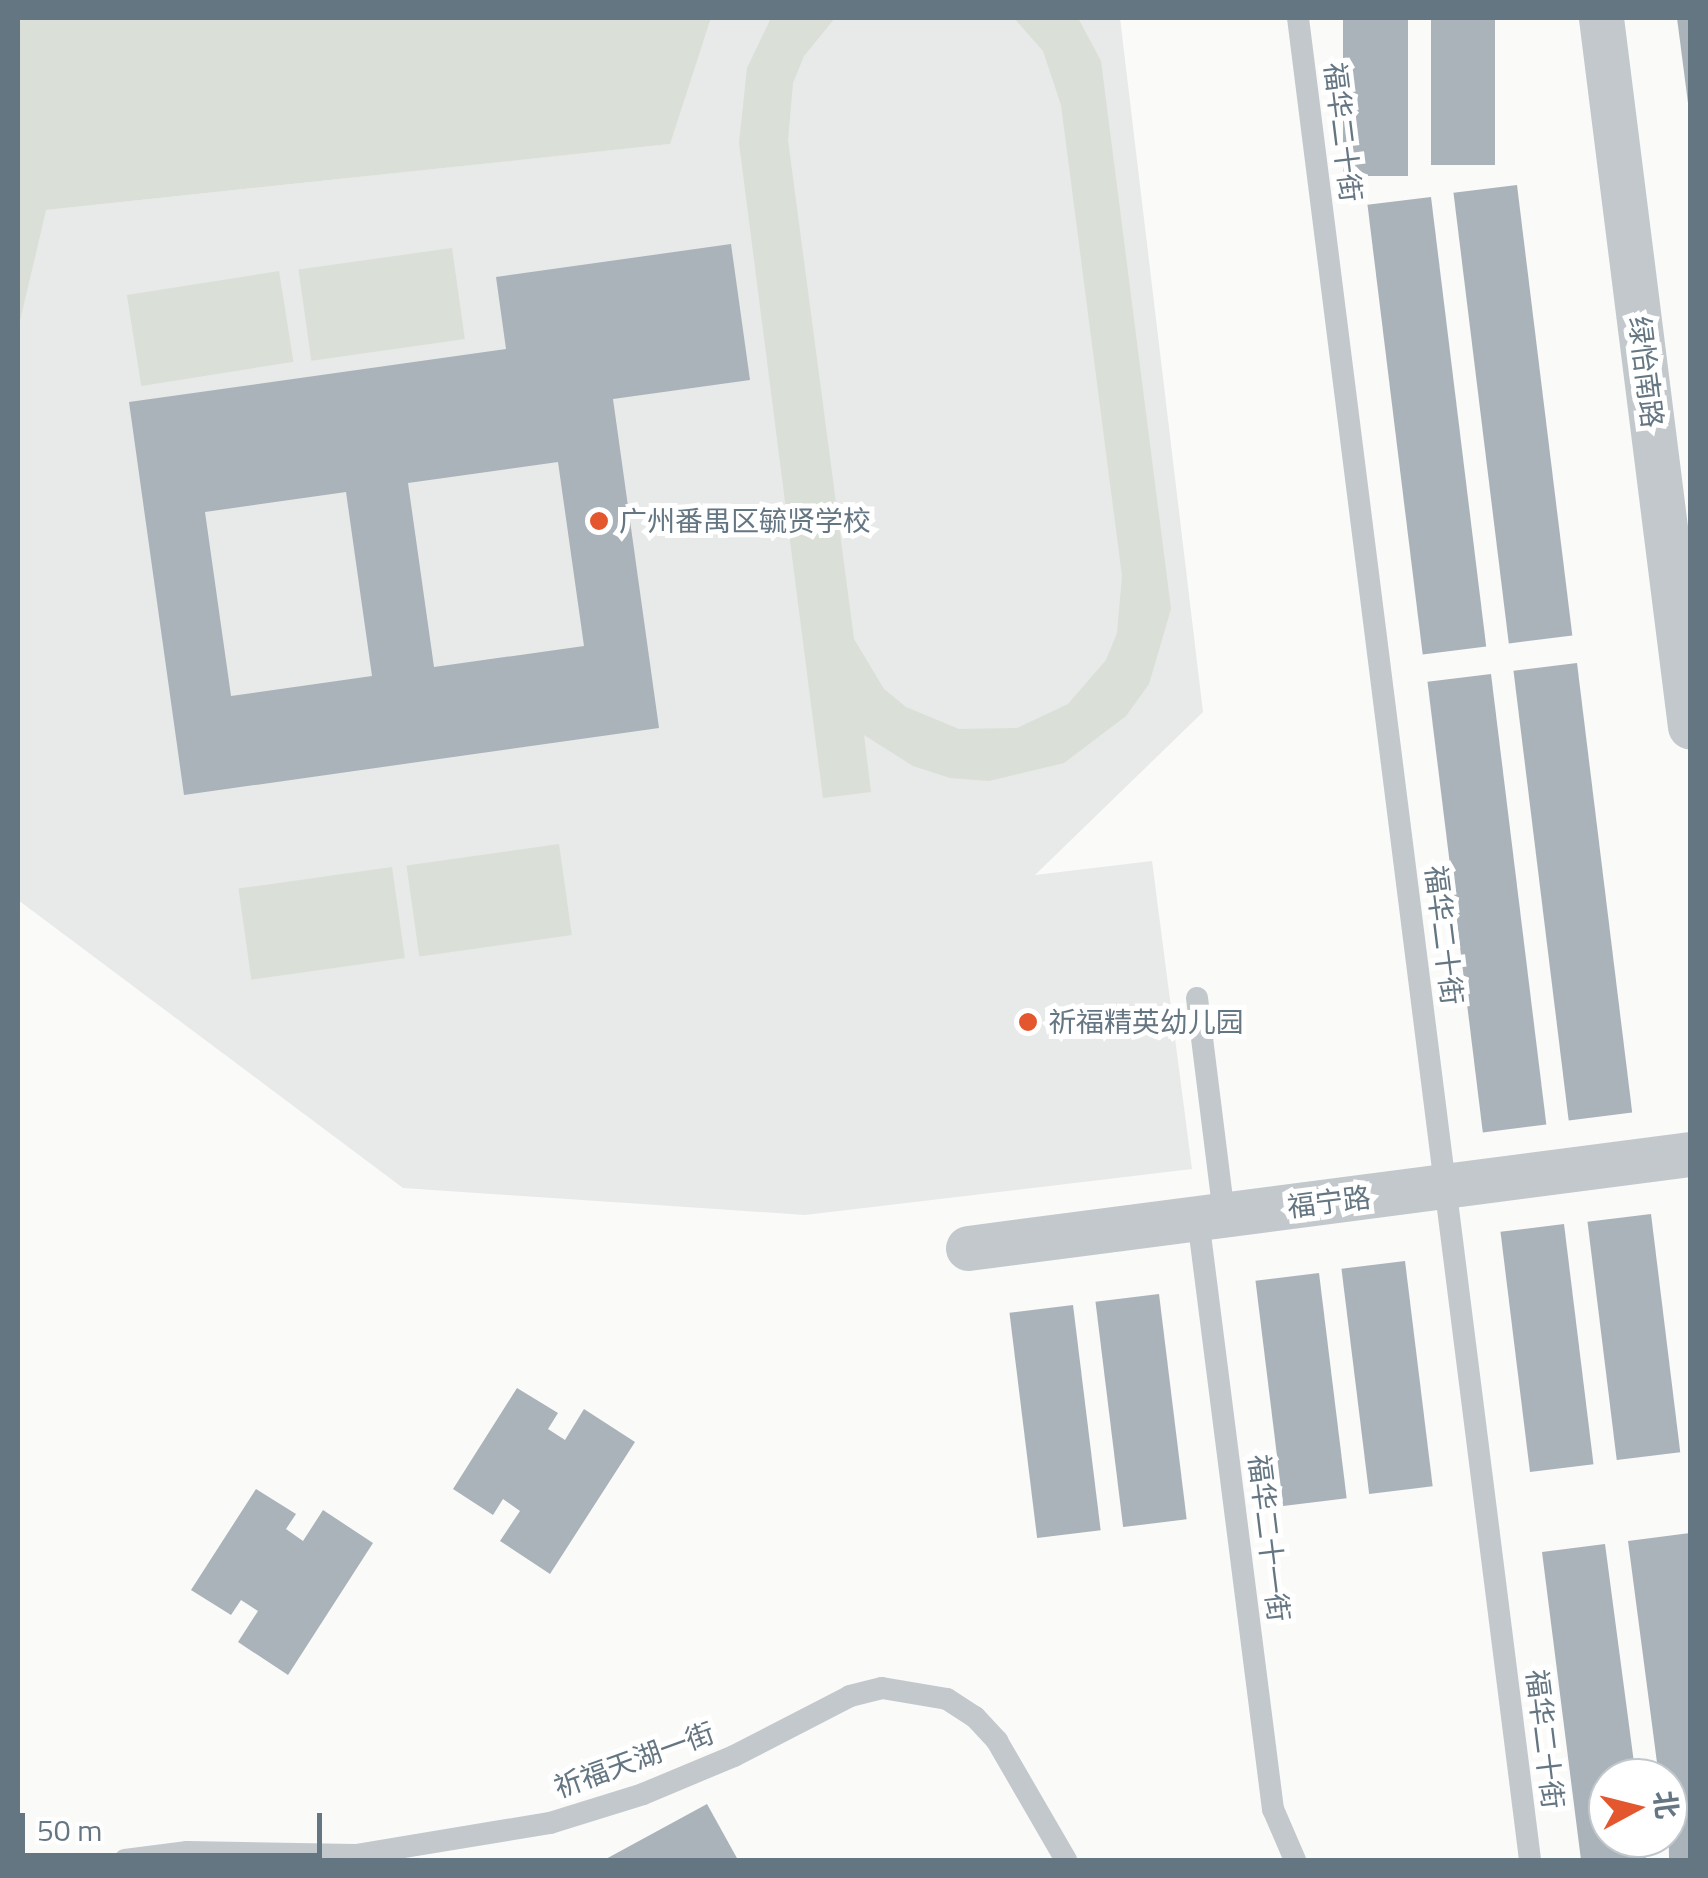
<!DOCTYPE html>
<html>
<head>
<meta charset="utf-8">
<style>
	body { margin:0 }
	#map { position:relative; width:1708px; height:1878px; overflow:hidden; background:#fafaf8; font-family:"Titillium Web","Noto Sans SC",sans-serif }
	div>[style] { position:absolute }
	.built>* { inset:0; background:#e8e9e9 }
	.green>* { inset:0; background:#dadfd7; transform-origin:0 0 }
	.building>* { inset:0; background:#aab3b9; transform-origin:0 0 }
	.service>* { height:22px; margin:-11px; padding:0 11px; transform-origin:11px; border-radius:11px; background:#c3c8cc }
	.minor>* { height:45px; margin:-22.5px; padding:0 22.5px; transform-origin:22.5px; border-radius:22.5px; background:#c3c8cc }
	.dots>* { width:28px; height:28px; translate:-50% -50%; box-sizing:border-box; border:5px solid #fff; border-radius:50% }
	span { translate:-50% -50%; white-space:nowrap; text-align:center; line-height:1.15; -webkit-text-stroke:10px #fff; paint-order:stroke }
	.street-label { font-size:28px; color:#657683 }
	.poi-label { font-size:28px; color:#657683 }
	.left { translate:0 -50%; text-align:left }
	.frame { position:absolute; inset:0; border:20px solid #657683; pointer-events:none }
	.north { position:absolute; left:1588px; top:1758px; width:100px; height:100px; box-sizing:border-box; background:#fff; border:2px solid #c1c8cd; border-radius:50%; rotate:83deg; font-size:28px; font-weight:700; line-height:40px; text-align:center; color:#657683 }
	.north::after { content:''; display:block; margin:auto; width:35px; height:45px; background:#e4572e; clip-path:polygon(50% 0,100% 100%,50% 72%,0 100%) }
	.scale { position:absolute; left:20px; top:1813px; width:302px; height:45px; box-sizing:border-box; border:5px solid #657683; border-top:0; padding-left:12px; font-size:30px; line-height:35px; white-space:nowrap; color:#657683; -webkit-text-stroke:8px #fff; paint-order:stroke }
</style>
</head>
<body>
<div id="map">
	<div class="built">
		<i style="clip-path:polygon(711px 18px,1120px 18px,1203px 712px,1035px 875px,1152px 861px,1192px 1169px,805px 1215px,403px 1188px,18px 900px,18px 330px,45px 210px,669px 144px)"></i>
	</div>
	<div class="green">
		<i style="clip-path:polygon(18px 18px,711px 18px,670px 144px,46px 210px,18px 330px)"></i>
		<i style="clip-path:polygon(771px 18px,835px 18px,804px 56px,793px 83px,788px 140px,854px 639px,884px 689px,906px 707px,959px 729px,1017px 728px,1068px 704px,1106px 660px,1117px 633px,1122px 576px,1061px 105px,1043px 51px,1014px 18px,1078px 18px,1101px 61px,1171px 609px,1149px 684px,1126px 716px,1064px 763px,989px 781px,950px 778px,913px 766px,864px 735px,871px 792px,823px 798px,739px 143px,747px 68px)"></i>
		<i style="left:452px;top:248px;width:92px;height:155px;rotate:82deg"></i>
		<i style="left:279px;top:271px;width:92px;height:154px;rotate:81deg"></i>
		<i style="left:559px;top:844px;width:92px;height:154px;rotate:82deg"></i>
		<i style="left:392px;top:867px;width:92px;height:155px;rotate:82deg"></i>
	</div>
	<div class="building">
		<i style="left:1343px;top:18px;width:65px;height:158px"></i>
		<i style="left:1431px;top:18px;width:64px;height:147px"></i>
		<i style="clip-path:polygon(1677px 18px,1690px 18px,1690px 103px,1688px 103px)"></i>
		<i style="left:1517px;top:185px;width:454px;height:64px;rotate:83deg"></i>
		<i style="left:1431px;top:197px;width:453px;height:64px;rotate:83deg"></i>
		<i style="clip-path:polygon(evenodd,731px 244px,750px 380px,613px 399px,659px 728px,184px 795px,129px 402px,506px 349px,496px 277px,731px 244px,558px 462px,584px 646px,434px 667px,408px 483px,558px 462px,731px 244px,346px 492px,372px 676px,231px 696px,205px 512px,346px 492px)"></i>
		<i style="left:1577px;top:663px;width:453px;height:64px;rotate:83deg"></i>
		<i style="left:1491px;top:674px;width:454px;height:64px;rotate:83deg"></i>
		<i style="left:1651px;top:1214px;width:240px;height:64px;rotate:83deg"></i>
		<i style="left:1564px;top:1224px;width:242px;height:64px;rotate:83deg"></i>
		<i style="left:1405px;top:1261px;width:227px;height:64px;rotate:83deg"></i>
		<i style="left:1319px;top:1273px;width:227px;height:64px;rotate:83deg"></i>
		<i style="left:1159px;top:1294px;width:227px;height:64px;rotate:83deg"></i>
		<i style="left:1073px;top:1305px;width:227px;height:64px;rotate:83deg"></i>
		<i style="clip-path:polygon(517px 1388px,558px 1413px,548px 1429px,565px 1440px,584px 1409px,635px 1442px,550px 1574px,500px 1541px,520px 1511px,503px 1499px,493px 1515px,453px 1489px)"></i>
		<i style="clip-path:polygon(256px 1489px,296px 1514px,286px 1529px,303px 1541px,323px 1510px,373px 1543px,288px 1675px,238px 1642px,258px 1611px,241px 1600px,231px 1615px,191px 1590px)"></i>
		<i style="clip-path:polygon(1690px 1533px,1690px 1860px,1669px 1860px,1668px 1778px,1659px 1778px,1628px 1541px)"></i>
		<i style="clip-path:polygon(1605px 1544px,1636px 1778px,1608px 1778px,1608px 1838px,1643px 1838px,1646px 1860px,1581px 1860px,1542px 1552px)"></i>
		<i style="clip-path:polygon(707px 1804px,738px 1860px,604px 1860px)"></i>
	</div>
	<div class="service">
		<i style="left:1298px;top:18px;width:1857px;rotate:82.82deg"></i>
		<i style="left:1197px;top:998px;width:220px;rotate:82.9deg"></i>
		<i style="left:1198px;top:1219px;width:595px;rotate:82.76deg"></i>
		<i style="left:1273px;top:1809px;width:56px;rotate:66.7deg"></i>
		<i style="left:125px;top:1860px;width:63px;rotate:-7.4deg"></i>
		<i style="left:187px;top:1852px;width:169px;rotate:1deg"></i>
		<i style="left:356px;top:1855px;width:197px;rotate:-9.4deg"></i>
		<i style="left:550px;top:1823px;width:97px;rotate:-17.3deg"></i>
		<i style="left:643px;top:1794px;width:99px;rotate:-22.7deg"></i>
		<i style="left:734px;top:1756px;width:131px;rotate:-27.3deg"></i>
		<i style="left:850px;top:1696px;width:33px;rotate:-14deg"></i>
		<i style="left:882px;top:1688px;width:66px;rotate:9.6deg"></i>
		<i style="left:947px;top:1699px;width:33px;rotate:33deg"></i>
		<i style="left:975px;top:1717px;width:33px;rotate:47deg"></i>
		<i style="left:997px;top:1741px;width:138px;rotate:59.9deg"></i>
	</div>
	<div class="minor">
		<i style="left:1601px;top:18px;width:714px;rotate:82.84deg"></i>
		<i style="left:968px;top:1248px;width:728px;rotate:-7.42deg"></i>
	</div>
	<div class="dots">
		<i style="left:599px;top:521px;background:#e4572e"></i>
		<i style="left:1028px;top:1022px;background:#e4572e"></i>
	</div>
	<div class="street-label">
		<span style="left:1343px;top:132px;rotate:83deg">福华二十街</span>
		<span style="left:1646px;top:372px;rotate:83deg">绿怡南路</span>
		<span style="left:1444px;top:935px;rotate:83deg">福华二十街</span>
		<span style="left:1329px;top:1202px;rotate:-7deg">福宁路</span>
		<span style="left:1269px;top:1538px;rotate:83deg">福华二十一街</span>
		<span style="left:1545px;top:1739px;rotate:83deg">福华二十街</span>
		<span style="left:634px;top:1760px;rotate:-20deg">祈福天湖一街</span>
	</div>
	<div class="poi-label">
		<span class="left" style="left:619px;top:521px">广州番禺区毓贤学校</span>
		<span class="left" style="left:1048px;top:1022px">祈福精英幼儿园</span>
	</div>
	<div class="frame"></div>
	<div class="north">北</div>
	<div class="scale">50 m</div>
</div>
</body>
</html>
